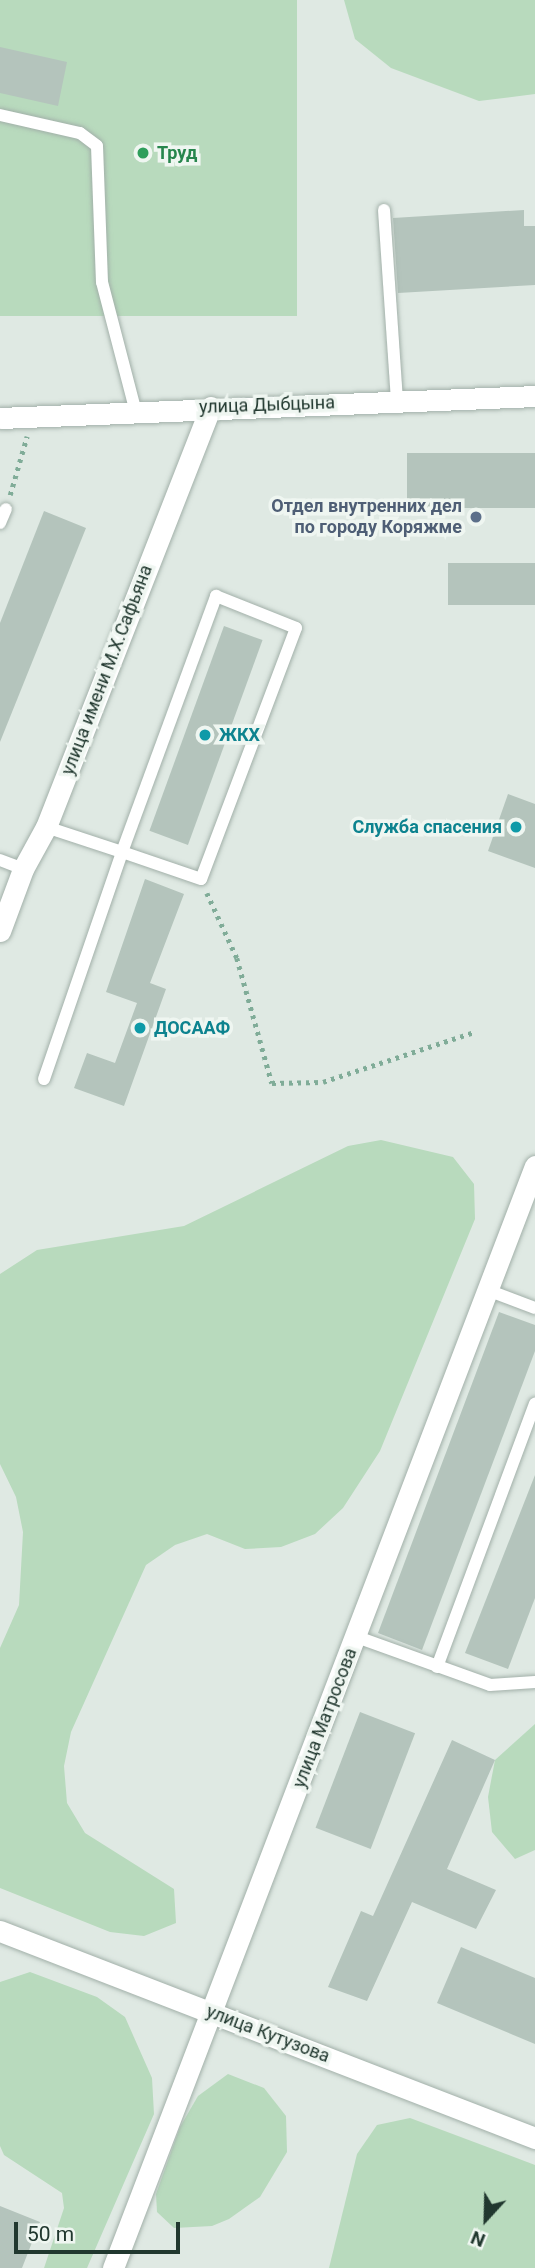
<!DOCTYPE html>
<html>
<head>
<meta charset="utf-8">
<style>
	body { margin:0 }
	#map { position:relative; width:535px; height:2268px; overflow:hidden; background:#dfe9e3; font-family:Roboto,sans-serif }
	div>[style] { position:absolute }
	.green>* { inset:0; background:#b8dabd; transform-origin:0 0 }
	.building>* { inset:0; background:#b4c4bc; transform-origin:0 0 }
	.path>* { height:4.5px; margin-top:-2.25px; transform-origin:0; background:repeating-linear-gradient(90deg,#80ac98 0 3.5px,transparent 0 8.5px) }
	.roads { filter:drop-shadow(0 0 2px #a2b0a9) drop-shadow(0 0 2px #a2b0a9) }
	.service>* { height:12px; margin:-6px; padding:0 6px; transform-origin:6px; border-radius:6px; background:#fff }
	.minor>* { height:21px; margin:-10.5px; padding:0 10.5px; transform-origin:10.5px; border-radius:10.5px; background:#fff }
	.tertiary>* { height:21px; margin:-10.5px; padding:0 10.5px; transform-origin:10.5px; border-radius:10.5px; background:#fff }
	.dots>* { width:19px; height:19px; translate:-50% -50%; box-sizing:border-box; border:4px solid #eff6f1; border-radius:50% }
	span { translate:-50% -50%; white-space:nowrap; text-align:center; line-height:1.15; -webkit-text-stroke:7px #eff6f1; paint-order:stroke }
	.leisure-label { font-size:18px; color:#27864d; font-weight:700 }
	.left { translate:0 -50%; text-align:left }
	.street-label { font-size:18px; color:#21382f }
	.service-label { font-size:18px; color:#4e5e75; font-weight:700 }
	.right { translate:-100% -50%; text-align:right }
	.culture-label { font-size:18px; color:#0d838f; font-weight:700 }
	.north { position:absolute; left:451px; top:2184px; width:70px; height:70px; -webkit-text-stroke:5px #eff6f1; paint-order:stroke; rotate:202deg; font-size:19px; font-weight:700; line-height:28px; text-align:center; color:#21382f }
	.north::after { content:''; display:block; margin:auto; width:24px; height:32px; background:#21382f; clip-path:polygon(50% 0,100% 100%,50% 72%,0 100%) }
	.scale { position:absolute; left:14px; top:2222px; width:166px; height:32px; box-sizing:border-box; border:4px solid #21382f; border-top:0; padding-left:9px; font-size:21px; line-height:24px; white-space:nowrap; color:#21382f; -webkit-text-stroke:5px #eff6f1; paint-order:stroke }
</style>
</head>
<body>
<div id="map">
	<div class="green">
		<i style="left:0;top:0;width:297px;height:316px"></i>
		<i style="clip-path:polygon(344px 0,535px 0,535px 94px,479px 101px,391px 68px,355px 39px)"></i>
		<i style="clip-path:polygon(381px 1140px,453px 1157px,474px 1184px,475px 1219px,380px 1451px,343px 1508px,315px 1534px,281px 1547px,245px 1549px,207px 1534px,175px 1545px,146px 1565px,71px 1732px,64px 1766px,67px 1803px,85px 1833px,174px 1889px,176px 1923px,144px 1936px,110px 1932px,0 1888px,0 1648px,19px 1605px,23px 1532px,16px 1497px,0 1464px,0 1274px,37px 1250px,184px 1226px,348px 1146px)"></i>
		<i style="clip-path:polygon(535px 1724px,535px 1850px,515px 1859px,492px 1832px,488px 1797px,495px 1760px)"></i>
		<i style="clip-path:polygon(30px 1972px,97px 1997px,125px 2017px,152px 2078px,154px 2114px,87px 2268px,44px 2268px,64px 2208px,62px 2193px,4px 2155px,0 2146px,0 1982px)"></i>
		<i style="clip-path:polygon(228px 2074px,264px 2088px,286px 2116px,287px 2152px,260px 2197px,229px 2219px,212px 2226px,174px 2228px,157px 2212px,156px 2194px,180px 2127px,198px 2096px)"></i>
		<i style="clip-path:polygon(410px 2118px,535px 2165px,535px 2268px,329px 2268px,357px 2154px,377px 2125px)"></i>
	</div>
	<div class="building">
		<i style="clip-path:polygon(0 47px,67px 62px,58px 106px,0 93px)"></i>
		<i style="clip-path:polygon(524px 210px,524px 226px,535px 226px,535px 285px,398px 293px,393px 218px)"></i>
		<i style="left:535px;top:453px;width:55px;height:128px;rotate:90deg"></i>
		<i style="clip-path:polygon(44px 511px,86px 528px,0 742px,0 623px)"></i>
		<i style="left:535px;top:563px;width:42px;height:87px;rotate:90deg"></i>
		<i style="left:224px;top:626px;width:41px;height:218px;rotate:20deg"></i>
		<i style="clip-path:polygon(508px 794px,535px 804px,535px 868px,488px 851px)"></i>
		<i style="clip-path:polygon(145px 879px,184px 894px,150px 983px,166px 989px,124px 1106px,74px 1088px,87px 1053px,115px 1063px,137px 1003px,106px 992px)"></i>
		<i style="clip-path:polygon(499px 1312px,535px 1325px,535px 1351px,422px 1650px,378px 1633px)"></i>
		<i style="clip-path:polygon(535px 1475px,535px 1598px,508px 1669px,465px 1653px)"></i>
		<i style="left:360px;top:1712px;width:59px;height:124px;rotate:21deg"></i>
		<i style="clip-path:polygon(452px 1740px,495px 1760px,447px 1869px,496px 1890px,476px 1929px,412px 1902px,367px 2001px,328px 1987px,361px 1911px,373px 1916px)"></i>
		<i style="clip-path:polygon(461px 1947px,535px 1978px,535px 2044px,437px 2003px)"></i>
		<i style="clip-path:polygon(0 2206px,40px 2222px,22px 2268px,0 2268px)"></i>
	</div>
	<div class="path">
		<i style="left:10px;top:495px;width:61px;rotate:-73.9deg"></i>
		<i style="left:207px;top:893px;width:72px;rotate:65.2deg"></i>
		<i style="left:237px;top:958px;width:130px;rotate:74.4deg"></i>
		<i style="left:272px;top:1083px;width:51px;rotate:-1.1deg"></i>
		<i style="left:323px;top:1082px;width:159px;rotate:-18.3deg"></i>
	</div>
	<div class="roads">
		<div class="service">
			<i style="left:0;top:115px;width:82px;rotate:12.7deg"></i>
			<i style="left:80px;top:133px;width:21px;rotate:37deg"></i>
			<i style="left:97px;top:146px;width:136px;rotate:87.9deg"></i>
			<i style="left:102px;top:282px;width:131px;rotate:75.4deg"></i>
			<i style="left:384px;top:210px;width:191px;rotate:86.1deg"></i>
			<i style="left:0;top:523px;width:15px;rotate:-67deg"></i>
			<i style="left:0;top:860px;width:25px;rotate:21deg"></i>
			<i style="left:44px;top:1079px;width:240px;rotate:-71deg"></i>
			<i style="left:122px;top:852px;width:273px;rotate:-69.8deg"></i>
			<i style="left:216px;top:596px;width:86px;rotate:21.8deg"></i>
			<i style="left:296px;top:628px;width:268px;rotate:110.7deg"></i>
			<i style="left:201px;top:879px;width:83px;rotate:-161.1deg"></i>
			<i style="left:122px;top:852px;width:80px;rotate:-161.8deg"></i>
			<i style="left:490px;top:1291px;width:48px;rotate:20.7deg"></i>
			<i style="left:357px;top:1637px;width:141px;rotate:19.8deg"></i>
			<i style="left:490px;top:1685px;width:45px;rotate:-3.8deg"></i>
			<i style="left:437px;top:1667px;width:281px;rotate:-69.6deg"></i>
		</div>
		<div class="minor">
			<i style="left:0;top:931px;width:66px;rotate:-69.6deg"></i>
			<i style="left:23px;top:869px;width:48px;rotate:-61.3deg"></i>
			<i style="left:46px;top:827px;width:451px;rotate:-68.6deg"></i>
			<i style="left:113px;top:2268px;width:1180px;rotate:-69.05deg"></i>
		</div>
		<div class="tertiary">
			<i style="left:0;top:418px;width:535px;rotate:-2.35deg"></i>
			<i style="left:0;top:1931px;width:574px;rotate:21.15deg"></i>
		</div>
	</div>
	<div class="dots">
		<i style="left:143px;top:153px;background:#2e9e5b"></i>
		<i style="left:476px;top:517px;background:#5c6f8a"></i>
		<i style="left:205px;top:735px;background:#0f9aa8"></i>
		<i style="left:516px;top:827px;background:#0f9aa8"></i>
		<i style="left:140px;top:1028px;background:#0f9aa8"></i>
	</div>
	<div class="leisure-label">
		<span class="left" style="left:157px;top:153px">Труд</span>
	</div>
	<div class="street-label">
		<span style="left:267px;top:405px;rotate:-2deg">улица Дыбцына</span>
		<span style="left:107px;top:670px;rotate:-69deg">улица имени М.Х.Сафьяна</span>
		<span style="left:325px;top:1718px;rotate:-69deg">улица Матросова</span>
		<span style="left:268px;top:2034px;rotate:21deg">улица Кутузова</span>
	</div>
	<div class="service-label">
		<span class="right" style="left:462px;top:517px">Отдел внутренних дел<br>по городу Коряжме</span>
	</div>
	<div class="culture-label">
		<span class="left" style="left:219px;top:735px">ЖКХ</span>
		<span class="right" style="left:502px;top:827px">Служба спасения</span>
		<span class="left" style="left:154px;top:1028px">ДОСААФ</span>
	</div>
	<div class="north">N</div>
	<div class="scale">50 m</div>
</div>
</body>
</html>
